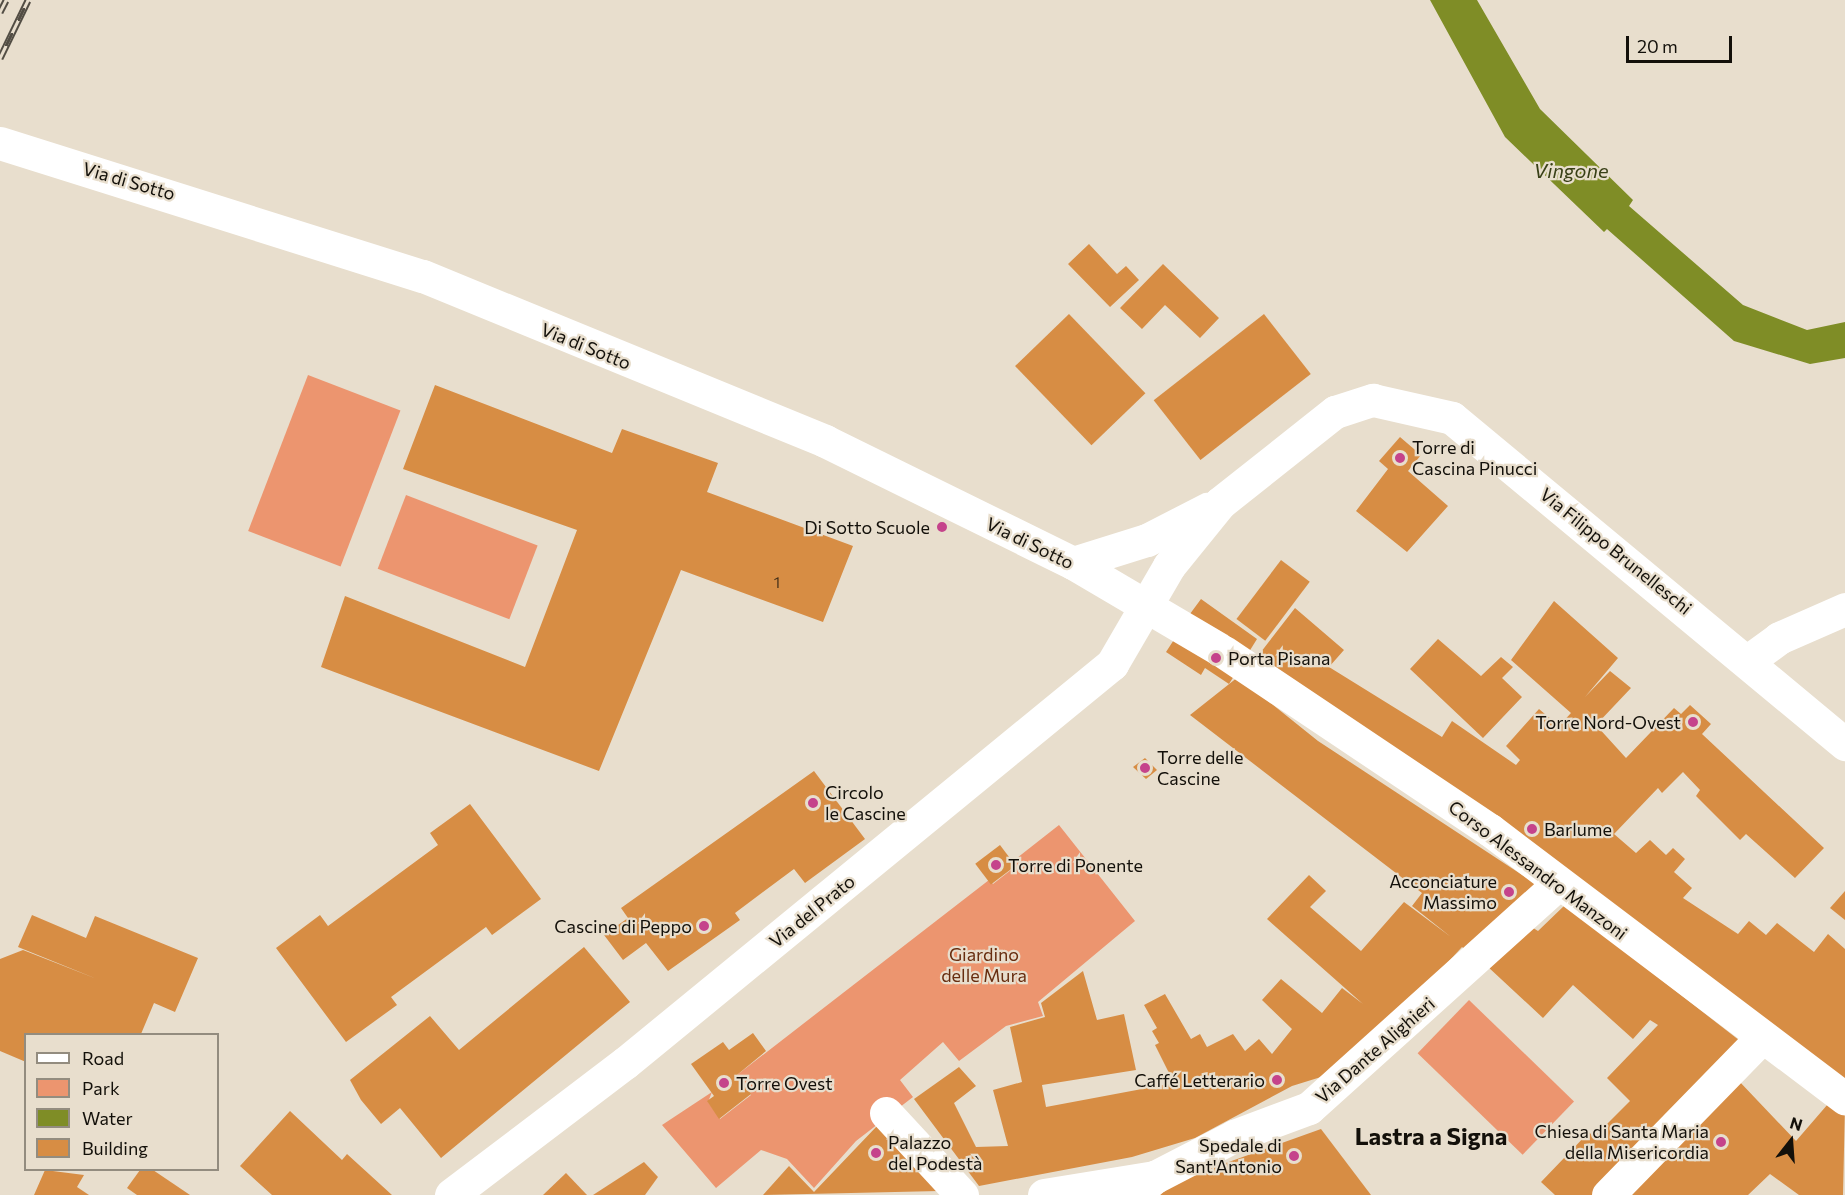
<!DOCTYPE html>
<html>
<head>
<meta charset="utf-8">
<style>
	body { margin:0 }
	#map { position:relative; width:1845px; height:1195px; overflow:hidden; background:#e8decd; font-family:Commissioner,sans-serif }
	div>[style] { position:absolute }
	.green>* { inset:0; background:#ec956f; transform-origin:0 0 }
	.water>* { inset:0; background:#7f8d26 }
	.building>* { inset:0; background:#d78d44; transform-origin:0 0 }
	.street>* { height:33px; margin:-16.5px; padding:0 16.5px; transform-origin:16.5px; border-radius:16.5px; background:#fff }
	.rail>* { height:7px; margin-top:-3.5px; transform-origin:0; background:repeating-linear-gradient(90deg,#e8decd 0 14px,#524d44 0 28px); box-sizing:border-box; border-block:2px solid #524d44 }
	.dots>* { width:16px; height:16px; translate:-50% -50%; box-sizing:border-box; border:3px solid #e8decd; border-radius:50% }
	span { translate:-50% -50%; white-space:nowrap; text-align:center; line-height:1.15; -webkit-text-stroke:4.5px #e8decd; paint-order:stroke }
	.number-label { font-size:15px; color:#442f18 }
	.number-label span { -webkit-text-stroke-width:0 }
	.street-label { font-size:18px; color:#13100a }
	.poi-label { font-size:18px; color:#13100a }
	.left { translate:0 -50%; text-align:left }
	.right { translate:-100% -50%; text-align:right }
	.park-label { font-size:18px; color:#672d0f }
	.water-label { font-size:20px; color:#394017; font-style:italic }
	.district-label { font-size:24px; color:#13100a; font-weight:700 }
	.legend { position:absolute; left:24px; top:1033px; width:195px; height:138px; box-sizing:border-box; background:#e8decd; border:2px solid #938c7f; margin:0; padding:8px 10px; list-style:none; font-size:18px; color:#13100a }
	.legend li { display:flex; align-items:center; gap:12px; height:30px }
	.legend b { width:30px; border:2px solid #938c7f }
	.north { position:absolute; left:1761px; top:1111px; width:60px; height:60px; -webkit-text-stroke:4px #e8decd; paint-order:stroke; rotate:17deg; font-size:16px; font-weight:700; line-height:24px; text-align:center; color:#13100a }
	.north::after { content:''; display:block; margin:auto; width:21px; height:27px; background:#13100a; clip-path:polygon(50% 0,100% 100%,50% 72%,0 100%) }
	.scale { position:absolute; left:1626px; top:36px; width:106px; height:27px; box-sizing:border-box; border:3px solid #13100a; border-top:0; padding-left:8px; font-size:18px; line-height:21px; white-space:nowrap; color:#13100a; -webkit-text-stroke:4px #e8decd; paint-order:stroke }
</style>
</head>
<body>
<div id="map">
	<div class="green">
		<i style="left:308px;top:375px;width:99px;height:167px;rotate:21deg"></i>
		<i style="left:406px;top:495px;width:141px;height:79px;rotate:21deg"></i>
		<i style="clip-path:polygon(1059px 825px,1135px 921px,1038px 1002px,1043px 1016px,1006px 1026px,959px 1061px,943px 1042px,900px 1080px,913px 1097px,856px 1141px,814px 1188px,787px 1159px,761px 1150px,716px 1188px,662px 1125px,712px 1092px,708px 1102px,720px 1119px,751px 1095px,737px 1075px,989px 880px,993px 884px,1016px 866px,1013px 861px)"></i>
		<i style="left:1469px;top:1000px;width:146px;height:74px;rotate:44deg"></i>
	</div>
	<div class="water">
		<i style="clip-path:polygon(1430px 0,1477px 0,1540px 109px,1633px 200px,1629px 206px,1743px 305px,1807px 330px,1845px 322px,1845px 358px,1810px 364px,1734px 341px,1607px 229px,1604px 232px,1505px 137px)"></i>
	</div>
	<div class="building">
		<i style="clip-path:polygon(1089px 244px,1117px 274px,1126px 266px,1139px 280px,1110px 307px,1068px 264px)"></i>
		<i style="clip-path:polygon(1163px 264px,1219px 318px,1200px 338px,1165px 305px,1142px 329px,1120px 308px)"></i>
		<i style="left:1069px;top:314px;width:110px;height:75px;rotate:46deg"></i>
		<i style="left:1264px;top:314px;width:76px;height:140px;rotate:52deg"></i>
		<i style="clip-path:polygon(435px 385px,612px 453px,622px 429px,718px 463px,707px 492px,853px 546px,823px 622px,681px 570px,599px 771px,321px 667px,345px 596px,525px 667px,577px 530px,403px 469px)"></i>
		<i style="clip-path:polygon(1400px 437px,1421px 455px,1408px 471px,1448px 506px,1407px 552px,1356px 511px,1388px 469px,1379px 461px)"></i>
		<i style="left:1281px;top:560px;width:36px;height:74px;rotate:37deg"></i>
		<i style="clip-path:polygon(1201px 599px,1257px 639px,1229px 684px,1205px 668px,1201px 675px,1166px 652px,1179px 632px,1214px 654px,1208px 664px,1219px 649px,1228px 634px,1222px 642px,1187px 618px)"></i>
		<i style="clip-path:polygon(1554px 601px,1618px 658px,1585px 697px,1610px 671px,1631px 688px,1596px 725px,1626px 758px,1674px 708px,1681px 714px,1690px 705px,1711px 724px,1702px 734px,1824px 848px,1795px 878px,1746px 834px,1740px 840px,1696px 796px,1700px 790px,1683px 772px,1662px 793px,1658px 788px,1614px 834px,1636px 853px,1650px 840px,1666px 855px,1673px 848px,1685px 859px,1674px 872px,1692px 888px,1683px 898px,1738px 934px,1749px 921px,1766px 935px,1777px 923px,1814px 952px,1828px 934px,1845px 949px,1845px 1085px,1254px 661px,1295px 608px,1344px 650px,1329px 667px,1442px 737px,1452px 721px,1516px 765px,1520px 760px,1506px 746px,1539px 709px,1559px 726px,1571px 713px,1511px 660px)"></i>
		<i style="clip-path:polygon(1438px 639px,1481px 676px,1501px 657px,1513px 667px,1502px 678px,1522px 697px,1483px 738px,1410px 669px)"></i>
		<i style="clip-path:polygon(1238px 677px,1318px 741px,1536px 884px,1467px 951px,1462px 947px,1390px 1025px,1337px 1072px,1292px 1086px,1195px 1138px,1132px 1157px,979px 1186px,914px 1099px,959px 1067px,976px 1086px,954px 1103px,976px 1147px,1008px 1146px,993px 1090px,1022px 1082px,1010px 1027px,1045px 1017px,1041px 1003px,1083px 971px,1097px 1020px,1124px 1014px,1136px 1070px,1042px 1085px,1046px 1107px,1174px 1083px,1155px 1045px,1159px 1043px,1152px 1031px,1157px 1028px,1144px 1005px,1165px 994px,1191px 1039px,1200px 1034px,1207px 1047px,1233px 1034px,1245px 1051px,1259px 1039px,1272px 1054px,1292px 1029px,1262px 1000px,1281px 979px,1322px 1013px,1342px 988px,1363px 1004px,1267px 919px,1309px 875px,1326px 891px,1310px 907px,1361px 951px,1404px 902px,1451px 937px,1412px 906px,1422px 893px,1190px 715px)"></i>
		<i style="clip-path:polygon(1145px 758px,1157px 770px,1146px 779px,1133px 767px)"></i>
		<i style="clip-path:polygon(814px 771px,865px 839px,805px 883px,794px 869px,735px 913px,740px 920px,668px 971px,646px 943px,623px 960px,604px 935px,628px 918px,621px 908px)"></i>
		<i style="clip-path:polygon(470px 804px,541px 899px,492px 935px,486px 927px,391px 997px,397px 1005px,346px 1042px,276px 948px,320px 915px,328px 926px,438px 845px,430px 833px)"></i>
		<i style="left:1000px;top:845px;width:26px;height:31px;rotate:53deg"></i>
		<i style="clip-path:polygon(1845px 891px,1845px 920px,1830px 908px)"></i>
		<i style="clip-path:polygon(1565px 905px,1744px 1044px,1599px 1195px,1555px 1195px,1541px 1182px,1589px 1132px,1594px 1137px,1630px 1101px,1607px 1078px,1658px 1025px,1650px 1020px,1633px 1039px,1573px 985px,1543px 1018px,1487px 966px,1530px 926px,1538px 931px)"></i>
		<i style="clip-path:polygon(32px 915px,86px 938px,95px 916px,198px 958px,175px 1012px,154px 1003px,141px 1034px,26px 1034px,26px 1062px,0 1051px,0 959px,23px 950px,97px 979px,18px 947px)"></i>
		<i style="clip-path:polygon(584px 947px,630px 1002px,441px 1158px,400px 1108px,381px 1124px,361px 1100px,350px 1080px,430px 1016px,459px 1050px)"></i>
		<i style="clip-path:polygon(753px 1033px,766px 1051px,737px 1075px,751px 1094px,719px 1119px,707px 1101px,714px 1096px,691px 1064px,723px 1042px,729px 1050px)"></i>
		<i style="clip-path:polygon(1738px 1080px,1796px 1141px,1834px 1097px,1845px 1105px,1843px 1195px,1799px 1195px,1770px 1174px,1748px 1195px,1620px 1195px)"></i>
		<i style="clip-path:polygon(290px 1111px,342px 1160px,347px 1154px,392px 1195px,272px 1195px,240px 1166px)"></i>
		<i style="clip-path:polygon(877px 1126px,939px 1191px,763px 1195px,789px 1166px,814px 1192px)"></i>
		<i style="clip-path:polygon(1321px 1129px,1371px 1195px,1157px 1195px,1170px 1183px)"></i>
		<i style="clip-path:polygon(644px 1162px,658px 1177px,645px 1195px,593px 1195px)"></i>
		<i style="clip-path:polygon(45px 1170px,84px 1175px,77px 1187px,89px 1195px,34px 1195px)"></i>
		<i style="clip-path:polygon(140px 1170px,153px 1170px,190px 1195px,137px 1195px,127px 1188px)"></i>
		<i style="clip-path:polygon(566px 1173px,587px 1195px,543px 1195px)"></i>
	</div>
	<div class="street">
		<i style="left:0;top:143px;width:443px;rotate:17.5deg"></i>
		<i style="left:423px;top:276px;width:435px;rotate:22.3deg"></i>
		<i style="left:825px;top:441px;width:276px;rotate:26.2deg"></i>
		<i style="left:1073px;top:563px;width:169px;rotate:30.5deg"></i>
		<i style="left:1073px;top:563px;width:77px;rotate:-17.3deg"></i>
		<i style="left:1147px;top:540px;width:68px;rotate:-27.3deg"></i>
		<i style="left:1224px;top:652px;width:320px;rotate:33.8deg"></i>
		<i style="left:1490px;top:830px;width:445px;rotate:37.1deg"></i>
		<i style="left:1749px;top:660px;width:37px;rotate:-36deg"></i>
		<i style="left:1779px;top:638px;width:72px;rotate:-23.7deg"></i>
		<i style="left:886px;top:1113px;width:112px;rotate:47.2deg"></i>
		<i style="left:451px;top:1195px;width:218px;rotate:-37.2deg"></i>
		<i style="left:625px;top:1063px;width:630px;rotate:-39.33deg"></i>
		<i style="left:1112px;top:664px;width:113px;rotate:-59.8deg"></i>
		<i style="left:1169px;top:566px;width:81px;rotate:-51deg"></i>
		<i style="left:1220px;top:503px;width:147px;rotate:-38.4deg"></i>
		<i style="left:1335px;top:412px;width:40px;rotate:-18deg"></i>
		<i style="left:1373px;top:400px;width:81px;rotate:12.8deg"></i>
		<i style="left:1452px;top:418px;width:511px;rotate:39.68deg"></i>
		<i style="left:1044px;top:1195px;width:112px;rotate:-9.2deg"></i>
		<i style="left:1134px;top:1195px;width:28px;rotate:-41deg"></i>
		<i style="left:1155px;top:1177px;width:89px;rotate:-27.4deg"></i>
		<i style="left:1234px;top:1136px;width:80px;rotate:-20.5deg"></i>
		<i style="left:1309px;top:1108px;width:336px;rotate:-42deg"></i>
		<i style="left:1608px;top:1195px;width:221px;rotate:-45.7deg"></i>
	</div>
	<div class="rail">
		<i style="left:0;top:12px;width:13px;rotate:-63deg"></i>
		<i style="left:0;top:58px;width:64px;rotate:-64.2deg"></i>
	</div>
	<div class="dots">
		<i style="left:1400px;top:458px;background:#c5438b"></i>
		<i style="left:942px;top:527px;background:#c5438b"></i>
		<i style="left:1216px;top:658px;background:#c5438b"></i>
		<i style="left:1693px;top:722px;background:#c5438b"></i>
		<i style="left:1145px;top:768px;background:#c5438b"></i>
		<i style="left:813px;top:803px;background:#c5438b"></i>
		<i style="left:1532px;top:829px;background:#c5438b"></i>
		<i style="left:996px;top:865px;background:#c5438b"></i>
		<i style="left:1509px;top:892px;background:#c5438b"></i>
		<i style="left:704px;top:926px;background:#c5438b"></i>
		<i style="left:1277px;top:1080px;background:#c5438b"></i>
		<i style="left:724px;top:1083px;background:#c5438b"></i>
		<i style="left:1721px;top:1142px;background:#c5438b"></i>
		<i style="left:876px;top:1153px;background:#c5438b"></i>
		<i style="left:1294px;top:1156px;background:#c5438b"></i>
	</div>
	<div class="number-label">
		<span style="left:777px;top:583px">1</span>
	</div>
	<div class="street-label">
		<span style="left:129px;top:181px;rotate:16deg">Via di Sotto</span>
		<span style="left:586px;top:346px;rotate:22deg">Via di Sotto</span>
		<span style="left:1030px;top:543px;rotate:26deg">Via di Sotto</span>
		<span style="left:1616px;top:551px;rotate:39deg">Via Filippo Brunelleschi</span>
		<span style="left:1538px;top:870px;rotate:37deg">Corso Alessandro Manzoni</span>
		<span style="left:812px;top:911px;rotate:-39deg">Via del Prato</span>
		<span style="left:1375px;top:1050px;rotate:-41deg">Via Dante Alighieri</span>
	</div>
	<div class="poi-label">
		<span class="left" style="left:1412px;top:458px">Torre di<br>Cascina Pinucci</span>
		<span class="right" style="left:930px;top:527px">Di Sotto Scuole</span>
		<span class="left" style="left:1228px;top:658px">Porta Pisana</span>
		<span class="right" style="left:1681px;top:722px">Torre Nord-Ovest</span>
		<span class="left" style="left:1157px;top:768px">Torre delle<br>Cascine</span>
		<span class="left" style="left:825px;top:803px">Circolo<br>le Cascine</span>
		<span class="left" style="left:1544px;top:829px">Barlume</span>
		<span class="left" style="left:1008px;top:865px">Torre di Ponente</span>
		<span class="right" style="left:1497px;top:892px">Acconciature<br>Massimo</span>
		<span class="right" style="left:692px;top:926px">Cascine di Peppo</span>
		<span class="right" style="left:1265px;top:1080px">Caffé Letterario</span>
		<span class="left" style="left:736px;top:1083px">Torre Ovest</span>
		<span class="right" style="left:1709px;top:1142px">Chiesa di Santa Maria<br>della Misericordia</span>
		<span class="left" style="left:888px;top:1153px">Palazzo<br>del Podestà</span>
		<span class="right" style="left:1282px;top:1156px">Spedale di<br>Sant'Antonio</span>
	</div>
	<div class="park-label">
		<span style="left:984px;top:965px">Giardino<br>delle Mura</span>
	</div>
	<div class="water-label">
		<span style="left:1571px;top:170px">Vingone</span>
	</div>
	<div class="district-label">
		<span style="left:1431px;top:1136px">Lastra a Signa</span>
	</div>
	<ul class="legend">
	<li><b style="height:8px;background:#fff"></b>Road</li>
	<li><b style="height:16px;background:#ec956f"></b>Park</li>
	<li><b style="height:16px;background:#7f8d26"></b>Water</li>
	<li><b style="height:16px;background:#d78d44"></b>Building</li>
	</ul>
	<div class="north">N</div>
	<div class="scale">20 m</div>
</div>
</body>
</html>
